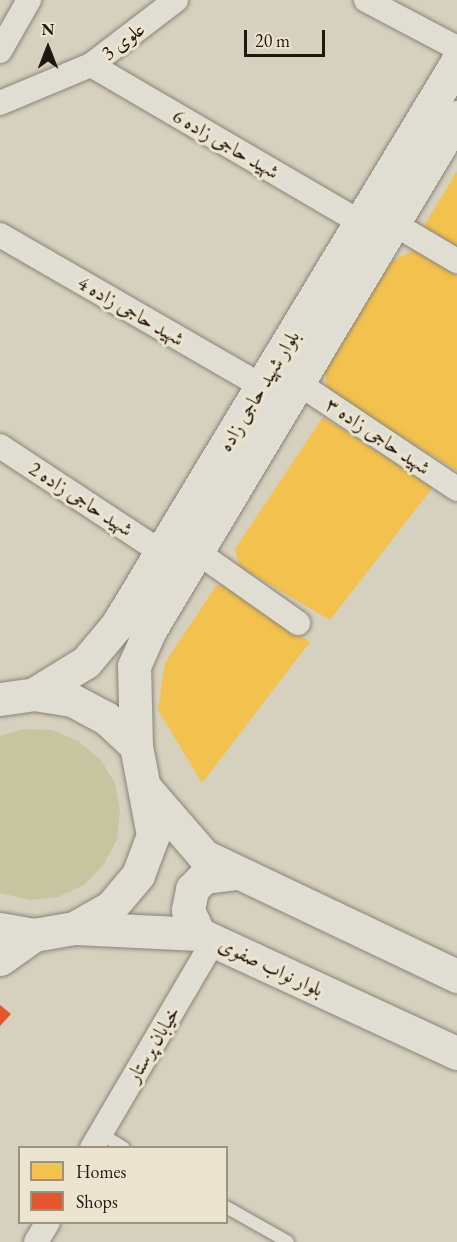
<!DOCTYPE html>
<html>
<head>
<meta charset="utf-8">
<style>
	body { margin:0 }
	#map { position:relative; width:457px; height:1242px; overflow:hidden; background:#d6d0be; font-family:"EB Garamond",Amiri,serif }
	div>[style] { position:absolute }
	.green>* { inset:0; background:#c7c4a0 }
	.homes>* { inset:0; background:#f2c14e }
	.shops>* { inset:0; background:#e4572e }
	.roads { filter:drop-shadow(0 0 2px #898479) drop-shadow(0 0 2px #898479) }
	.lane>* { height:12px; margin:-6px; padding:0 6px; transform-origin:6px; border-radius:6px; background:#e0ddd3 }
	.street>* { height:24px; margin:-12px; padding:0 12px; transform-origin:12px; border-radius:12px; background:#e0ddd3 }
	.secondary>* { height:33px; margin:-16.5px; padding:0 16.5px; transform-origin:16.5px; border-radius:16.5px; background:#e0ddd3 }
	span { translate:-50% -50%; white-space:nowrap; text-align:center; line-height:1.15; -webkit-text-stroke:6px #ebe4ce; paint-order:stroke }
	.street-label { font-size:20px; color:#221610 }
	.legend { position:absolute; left:18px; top:1146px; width:210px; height:78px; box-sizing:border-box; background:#ebe4ce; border:2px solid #9b9282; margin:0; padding:8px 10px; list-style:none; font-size:18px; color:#221610 }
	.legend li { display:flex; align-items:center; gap:12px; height:30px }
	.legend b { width:30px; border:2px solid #9b9282 }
	.north { position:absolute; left:18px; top:18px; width:60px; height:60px; -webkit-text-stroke:4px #ebe4ce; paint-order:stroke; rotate:0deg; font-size:16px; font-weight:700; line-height:24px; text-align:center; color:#221610 }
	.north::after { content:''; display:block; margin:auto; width:21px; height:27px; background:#221610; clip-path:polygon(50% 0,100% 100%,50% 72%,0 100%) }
	.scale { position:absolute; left:244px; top:30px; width:81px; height:27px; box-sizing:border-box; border:3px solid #221610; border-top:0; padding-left:8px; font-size:18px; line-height:21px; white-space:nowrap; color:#221610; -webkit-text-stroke:4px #ebe4ce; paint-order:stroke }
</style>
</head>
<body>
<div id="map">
	<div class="green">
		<i style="clip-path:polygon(24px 729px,52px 730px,78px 741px,100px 759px,115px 783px,120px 811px,117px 839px,104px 864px,84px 885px,58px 897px,30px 900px,0 893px,0 736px)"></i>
	</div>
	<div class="homes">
		<i style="clip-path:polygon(457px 171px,457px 247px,423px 228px)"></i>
		<i style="clip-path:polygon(416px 249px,457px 276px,457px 471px,328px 391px,324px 369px,390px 262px)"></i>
		<i style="clip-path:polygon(323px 417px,433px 487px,330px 620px,240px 567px,235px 549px)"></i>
		<i style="clip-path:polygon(228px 585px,310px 642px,202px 783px,158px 710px,165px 663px,216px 586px)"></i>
	</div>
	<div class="shops">
		<i style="clip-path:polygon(0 1005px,11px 1014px,0 1026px)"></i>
	</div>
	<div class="roads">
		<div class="lane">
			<i style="left:100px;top:1133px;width:28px;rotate:32deg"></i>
			<i style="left:226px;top:1207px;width:71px;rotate:29.4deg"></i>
		</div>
		<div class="street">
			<i style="left:366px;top:0;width:103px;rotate:27.8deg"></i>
			<i style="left:0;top:51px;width:59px;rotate:-60.4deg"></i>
			<i style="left:91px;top:65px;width:313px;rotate:30.3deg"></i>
			<i style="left:0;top:103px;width:99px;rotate:-22.7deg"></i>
			<i style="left:91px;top:65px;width:107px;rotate:-37.4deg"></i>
			<i style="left:391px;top:222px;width:77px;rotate:30.6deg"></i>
			<i style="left:0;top:235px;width:302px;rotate:30deg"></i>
			<i style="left:298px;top:383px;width:191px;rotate:33.7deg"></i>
			<i style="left:0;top:446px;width:193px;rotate:33.4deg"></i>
			<i style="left:196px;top:551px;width:125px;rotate:35.2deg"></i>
			<i style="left:92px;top:1148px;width:241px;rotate:-59.6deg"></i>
			<i style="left:36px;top:1242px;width:23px;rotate:-59deg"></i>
		</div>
		<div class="secondary">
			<i style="left:34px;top:694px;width:61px;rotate:-31.6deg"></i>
			<i style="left:86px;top:662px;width:48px;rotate:-50deg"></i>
			<i style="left:117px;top:625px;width:658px;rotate:-58.87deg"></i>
			<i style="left:0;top:699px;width:34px;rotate:-8deg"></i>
			<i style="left:34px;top:694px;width:38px;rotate:9deg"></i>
			<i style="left:72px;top:700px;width:38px;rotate:28deg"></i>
			<i style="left:106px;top:718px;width:41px;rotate:43deg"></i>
			<i style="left:136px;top:746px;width:91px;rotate:79.2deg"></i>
			<i style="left:153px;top:835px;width:43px;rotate:110.6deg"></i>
			<i style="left:138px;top:875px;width:42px;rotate:130.2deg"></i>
			<i style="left:111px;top:907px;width:43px;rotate:150.4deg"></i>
			<i style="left:74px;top:928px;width:41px;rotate:170.1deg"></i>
			<i style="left:34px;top:935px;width:35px;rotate:-170deg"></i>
			<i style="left:136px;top:746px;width:80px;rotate:-91.4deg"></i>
			<i style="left:134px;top:666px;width:39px;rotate:-66deg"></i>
			<i style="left:150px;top:630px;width:598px;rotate:-59.1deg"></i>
			<i style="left:147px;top:790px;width:87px;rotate:49.2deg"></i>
			<i style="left:204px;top:856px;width:280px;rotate:25.4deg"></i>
			<i style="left:75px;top:928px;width:124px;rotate:2.8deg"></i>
			<i style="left:199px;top:934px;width:284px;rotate:24.8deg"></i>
			<i style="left:199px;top:934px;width:26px;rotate:-115deg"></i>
			<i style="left:188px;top:910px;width:21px;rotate:-79deg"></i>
			<i style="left:192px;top:889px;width:17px;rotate:-45deg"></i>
			<i style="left:204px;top:877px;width:31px;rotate:-7deg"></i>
			<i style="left:0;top:959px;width:42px;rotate:-35.2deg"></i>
		</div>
	</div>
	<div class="street-label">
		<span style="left:123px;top:41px;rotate:-37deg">علوی 3</span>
		<span style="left:226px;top:144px;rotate:30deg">شهید حاجی زاده 6</span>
		<span style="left:131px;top:311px;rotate:30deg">شهید حاجی زاده 4</span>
		<span style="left:259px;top:391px;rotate:-59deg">بلوار شهید حاجی زاده</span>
		<span style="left:378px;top:436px;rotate:34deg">شهید حاجی زاده ۳</span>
		<span style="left:81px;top:499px;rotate:33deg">شهید حاجی زاده 2</span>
		<span style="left:271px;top:967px;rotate:25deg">بلوار نواب صفوی</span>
		<span style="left:153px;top:1044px;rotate:-59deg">خیابان پرستار</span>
	</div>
	<ul class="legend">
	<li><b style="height:16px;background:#f2c14e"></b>Homes</li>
	<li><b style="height:16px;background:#e4572e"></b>Shops</li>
	</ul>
	<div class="north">N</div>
	<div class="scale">20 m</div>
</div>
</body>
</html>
